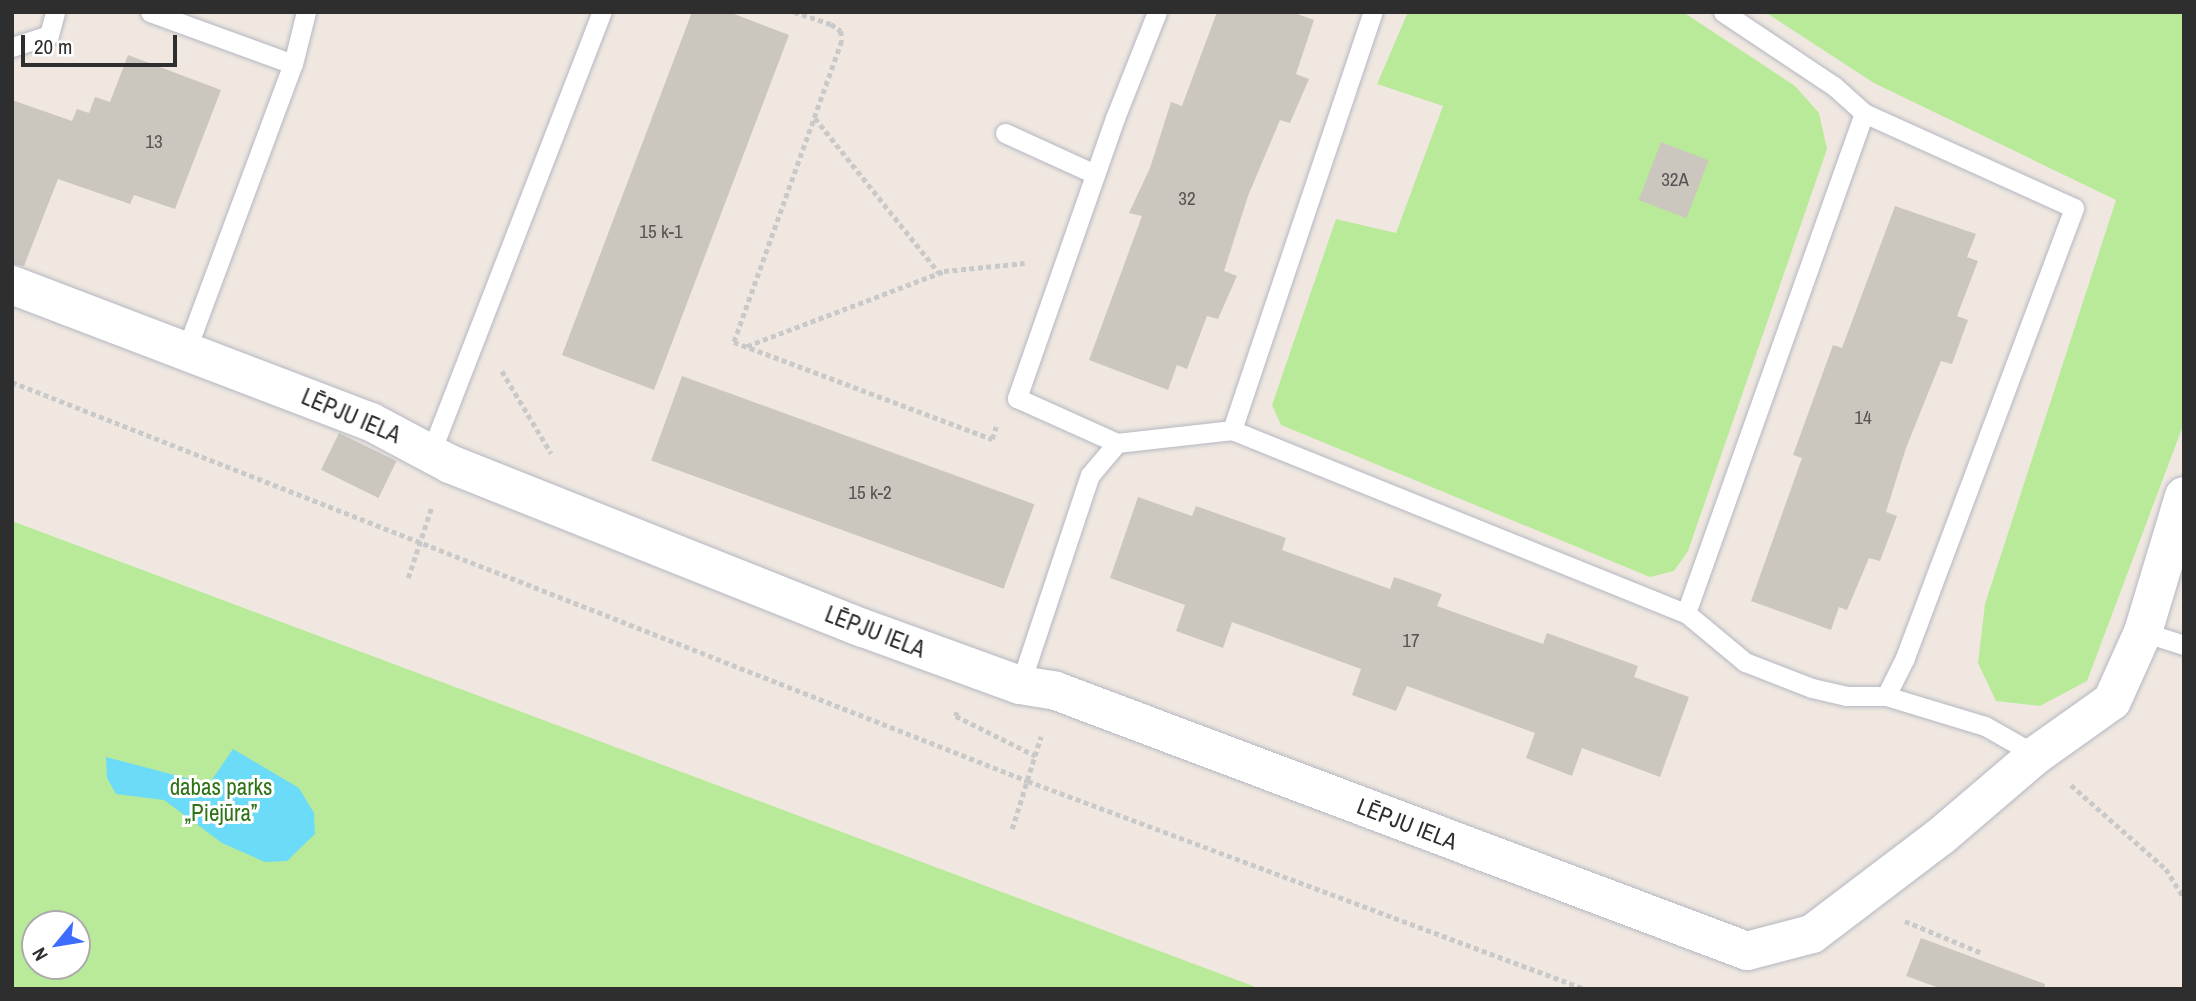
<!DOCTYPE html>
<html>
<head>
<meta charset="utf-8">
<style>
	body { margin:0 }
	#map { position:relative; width:2196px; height:1001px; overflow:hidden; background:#f0e8e0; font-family:"Archivo Narrow",sans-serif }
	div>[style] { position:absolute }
	.green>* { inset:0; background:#b9ea99 }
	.water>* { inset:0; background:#6cdbf8 }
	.building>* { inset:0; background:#cbc6be; transform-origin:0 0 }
	.path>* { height:4.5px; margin-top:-2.25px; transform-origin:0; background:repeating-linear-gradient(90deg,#c9c9c9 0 5px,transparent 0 8.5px) }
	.roads { filter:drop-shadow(0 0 2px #b4b7c2) drop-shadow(0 0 2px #b4b7c2) }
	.lane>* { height:19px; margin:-9.5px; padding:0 9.5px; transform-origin:9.5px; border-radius:9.5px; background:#fff }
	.street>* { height:38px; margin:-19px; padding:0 19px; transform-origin:19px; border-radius:19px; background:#fff }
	span { translate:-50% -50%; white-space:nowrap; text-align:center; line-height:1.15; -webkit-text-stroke:6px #fff; paint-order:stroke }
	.number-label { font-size:19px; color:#555452 }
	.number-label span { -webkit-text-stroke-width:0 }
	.street-label { font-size:23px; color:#2e2e2e }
	.park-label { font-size:23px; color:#2e7315 }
	.frame { position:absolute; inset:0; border:14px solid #2e2e2e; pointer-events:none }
	.north { position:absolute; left:21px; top:910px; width:70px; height:70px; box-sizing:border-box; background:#fff; border:2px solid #ababab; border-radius:50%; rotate:240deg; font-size:19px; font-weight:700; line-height:28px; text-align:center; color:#2e2e2e }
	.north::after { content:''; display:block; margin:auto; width:24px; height:32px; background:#3d6cff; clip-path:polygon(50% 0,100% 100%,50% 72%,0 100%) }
	.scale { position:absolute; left:21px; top:35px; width:156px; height:32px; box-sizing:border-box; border:4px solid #2e2e2e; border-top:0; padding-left:9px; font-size:21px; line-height:24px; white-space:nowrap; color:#2e2e2e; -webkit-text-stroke:5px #fff; paint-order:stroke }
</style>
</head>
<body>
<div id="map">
	<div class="green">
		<i style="clip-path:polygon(1408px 12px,1683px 12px,1795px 86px,1819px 113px,1827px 149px,1688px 551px,1674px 571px,1650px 577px,1281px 425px,1272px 405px,1336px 219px,1396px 233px,1443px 106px,1377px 84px)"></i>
		<i style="clip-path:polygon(1765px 12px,2184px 12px,2184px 423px,2087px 681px,2040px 706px,1996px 701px,1978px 663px,1985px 604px,2116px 200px,1874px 83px)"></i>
		<i style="clip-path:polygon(evenodd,12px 521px,1261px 989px,12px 989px,12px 521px,35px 924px,77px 924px,77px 966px,35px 966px,35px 924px)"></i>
	</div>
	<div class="water">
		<i style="clip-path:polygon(233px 749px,299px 788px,314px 813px,315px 834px,287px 861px,265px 862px,222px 843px,164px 800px,116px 794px,107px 778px,106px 757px,209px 784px)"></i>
	</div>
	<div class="building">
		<i style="clip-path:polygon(692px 12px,729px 12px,789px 35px,654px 390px,562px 355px)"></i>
		<i style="clip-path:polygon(1217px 12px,1292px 12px,1314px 20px,1296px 74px,1309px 79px,1290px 123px,1280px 120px,1248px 196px,1224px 271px,1237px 276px,1218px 319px,1207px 316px,1187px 369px,1177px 365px,1168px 390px,1089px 360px,1142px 216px,1129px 213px,1150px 168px,1171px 102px,1182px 106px)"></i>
		<i style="clip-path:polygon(128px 55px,221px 90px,175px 209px,134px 195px,130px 204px,58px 179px,24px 266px,12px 264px,12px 100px,72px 121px,77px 109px,89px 113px,95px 97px,110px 102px)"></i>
		<i style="left:1661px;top:142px;width:51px;height:62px;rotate:21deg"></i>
		<i style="clip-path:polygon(1895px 206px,1976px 234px,1967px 257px,1978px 261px,1957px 316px,1968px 320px,1952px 364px,1941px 361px,1906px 448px,1886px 512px,1897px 516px,1880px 561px,1869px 558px,1847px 610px,1839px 607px,1831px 630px,1751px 601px,1802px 458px,1793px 455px,1833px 345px,1842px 348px)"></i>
		<i style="left:682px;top:376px;width:375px;height:90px;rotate:20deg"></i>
		<i style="left:339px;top:433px;width:64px;height:41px;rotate:26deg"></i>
		<i style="clip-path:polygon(1138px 497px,1192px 516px,1196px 506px,1286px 538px,1282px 550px,1390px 589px,1394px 577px,1442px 594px,1437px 606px,1543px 644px,1547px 633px,1638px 666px,1634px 677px,1689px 697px,1660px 777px,1582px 748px,1572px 776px,1526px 758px,1535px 733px,1407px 686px,1396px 711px,1352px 695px,1361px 669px,1232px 622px,1223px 648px,1176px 631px,1185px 605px,1110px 578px)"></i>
		<i style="clip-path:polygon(1921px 938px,2045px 984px,2044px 989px,1942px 989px,1906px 976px)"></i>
	</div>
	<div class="path">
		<i style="left:794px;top:12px;width:39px;rotate:18deg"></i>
		<i style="left:831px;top:24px;width:12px;rotate:35deg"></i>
		<i style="left:841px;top:31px;width:10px;rotate:84deg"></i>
		<i style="left:842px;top:41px;width:320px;rotate:109.7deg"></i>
		<i style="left:734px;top:342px;width:276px;rotate:20.6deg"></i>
		<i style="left:992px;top:439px;width:13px;rotate:-72deg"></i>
		<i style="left:815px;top:118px;width:198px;rotate:51.3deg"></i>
		<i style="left:747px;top:346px;width:211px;rotate:-20.8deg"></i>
		<i style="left:944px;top:271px;width:81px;rotate:-5.6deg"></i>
		<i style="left:502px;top:371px;width:96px;rotate:59.1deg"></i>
		<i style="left:12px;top:382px;width:1092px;rotate:21.44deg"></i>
		<i style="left:1028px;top:781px;width:595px;rotate:20.48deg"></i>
		<i style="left:408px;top:578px;width:76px;rotate:-71.6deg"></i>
		<i style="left:957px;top:712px;width:4px;rotate:104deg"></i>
		<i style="left:956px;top:716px;width:89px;rotate:26.6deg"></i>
		<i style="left:2071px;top:785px;width:127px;rotate:41.5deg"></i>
		<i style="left:2166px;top:869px;width:34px;rotate:58deg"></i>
		<i style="left:1012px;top:829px;width:97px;rotate:-72.7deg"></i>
		<i style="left:1905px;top:921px;width:83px;rotate:22.6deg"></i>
	</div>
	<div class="roads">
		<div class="lane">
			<i style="left:150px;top:12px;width:152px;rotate:20deg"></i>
			<i style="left:1157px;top:12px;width:114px;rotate:111.6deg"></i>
			<i style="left:1115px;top:118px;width:297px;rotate:109.3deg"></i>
			<i style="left:1017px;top:398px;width:110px;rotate:24.2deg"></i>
			<i style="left:1117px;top:443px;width:116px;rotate:-6.4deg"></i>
			<i style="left:1232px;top:430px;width:489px;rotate:22deg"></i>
			<i style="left:1686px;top:613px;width:531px;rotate:-70.4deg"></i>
			<i style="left:1723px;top:12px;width:133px;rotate:33.7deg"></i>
			<i style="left:1834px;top:86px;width:40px;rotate:42deg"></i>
			<i style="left:1864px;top:113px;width:230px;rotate:24.3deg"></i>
			<i style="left:2074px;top:208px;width:481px;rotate:110.6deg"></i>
			<i style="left:1905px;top:658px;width:42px;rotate:116.6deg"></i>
			<i style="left:12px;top:47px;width:39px;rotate:-18deg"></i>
			<i style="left:49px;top:35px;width:24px;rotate:-75deg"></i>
			<i style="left:1005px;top:133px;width:99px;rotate:24.5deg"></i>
			<i style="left:186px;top:351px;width:306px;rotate:-69.6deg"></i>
			<i style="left:293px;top:64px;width:54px;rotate:-76deg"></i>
			<i style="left:1232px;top:430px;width:441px;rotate:-71.4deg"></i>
			<i style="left:431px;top:452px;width:472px;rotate:-68.8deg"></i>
			<i style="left:1686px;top:613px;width:77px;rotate:39.7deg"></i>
			<i style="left:1745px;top:662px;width:72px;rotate:21.2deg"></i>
			<i style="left:1812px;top:688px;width:35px;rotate:13deg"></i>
			<i style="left:1846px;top:696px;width:40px"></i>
			<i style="left:1886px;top:696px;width:103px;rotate:16.9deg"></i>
			<i style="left:1985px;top:726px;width:59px;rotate:29.6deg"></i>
			<i style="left:2143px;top:632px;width:43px;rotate:17.6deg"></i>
			<i style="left:1020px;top:685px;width:221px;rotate:-71.6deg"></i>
			<i style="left:1090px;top:475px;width:42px;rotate:-49.8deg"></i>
		</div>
		<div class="street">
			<i style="left:12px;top:285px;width:384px;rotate:20.9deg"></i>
			<i style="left:371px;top:422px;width:89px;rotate:28deg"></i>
			<i style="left:450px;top:464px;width:444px;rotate:21.7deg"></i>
			<i style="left:863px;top:628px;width:167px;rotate:20deg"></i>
			<i style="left:1020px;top:685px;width:36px;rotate:9deg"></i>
			<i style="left:1056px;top:691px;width:738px;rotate:20.62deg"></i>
			<i style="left:1747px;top:951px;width:67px;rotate:-14.7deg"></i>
			<i style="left:1812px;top:934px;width:161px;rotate:-37.2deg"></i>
			<i style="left:1940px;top:837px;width:126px;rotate:-40.5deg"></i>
			<i style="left:2036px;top:755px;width:93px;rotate:-35.4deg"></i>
			<i style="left:2112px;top:701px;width:76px;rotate:-65.8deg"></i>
			<i style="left:2143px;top:632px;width:142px;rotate:-73.2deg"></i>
		</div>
	</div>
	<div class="number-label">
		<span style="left:154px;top:142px">13</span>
		<span style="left:1675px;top:180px">32A</span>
		<span style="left:1187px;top:199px">32</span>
		<span style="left:661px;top:232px">15 k-1</span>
		<span style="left:1863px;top:418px">14</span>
		<span style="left:870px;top:493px">15 k-2</span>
		<span style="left:1411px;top:641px">17</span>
	</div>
	<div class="street-label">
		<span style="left:351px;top:416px;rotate:23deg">LĒPJU IELA</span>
		<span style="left:875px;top:632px;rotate:21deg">LĒPJU IELA</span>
		<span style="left:1407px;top:824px;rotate:21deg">LĒPJU IELA</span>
	</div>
	<div class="park-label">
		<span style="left:221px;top:800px">dabas parks<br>„Piejūra”</span>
	</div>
	<div class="frame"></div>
	<div class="north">N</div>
	<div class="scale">20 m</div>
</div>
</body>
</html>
